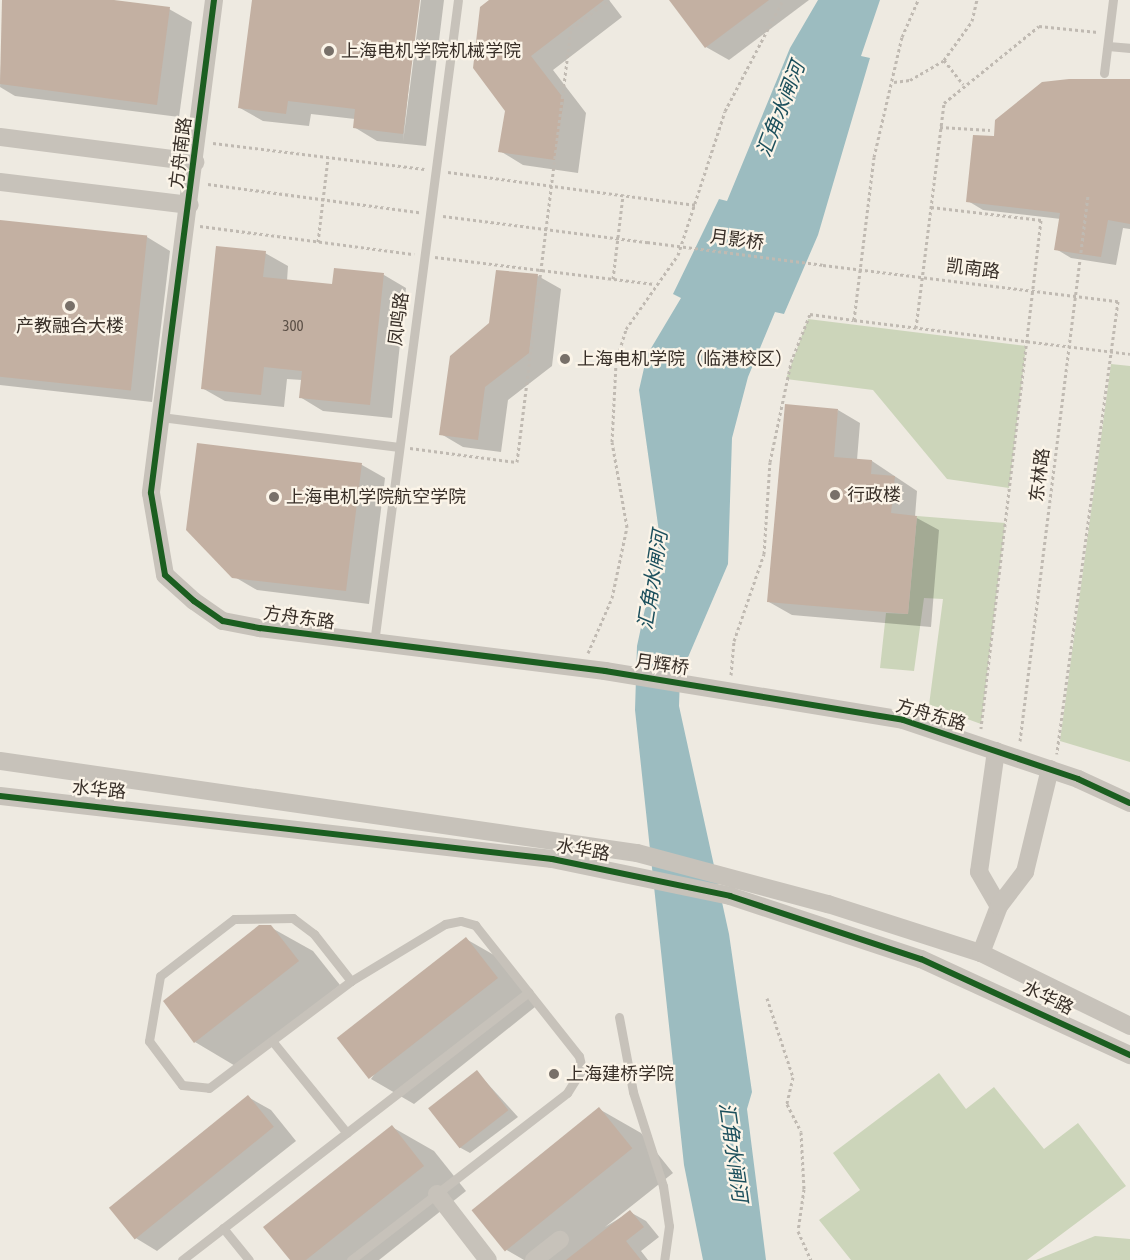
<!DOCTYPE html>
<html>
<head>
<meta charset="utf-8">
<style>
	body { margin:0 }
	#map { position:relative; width:1130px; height:1260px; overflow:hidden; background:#eeeae1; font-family:"Asap Condensed","Noto Sans SC",sans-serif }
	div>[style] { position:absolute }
	.green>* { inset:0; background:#ccd5ba }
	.water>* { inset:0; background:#9cbcc0 }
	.shadow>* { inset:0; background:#0003 }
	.building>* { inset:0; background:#c3b0a2; transform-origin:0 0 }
	.path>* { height:3px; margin-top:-1.5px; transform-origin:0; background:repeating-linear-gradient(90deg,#c0bab2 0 3px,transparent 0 6px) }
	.lane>* { height:9px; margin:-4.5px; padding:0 4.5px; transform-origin:4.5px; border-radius:4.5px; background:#c7c2ba }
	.street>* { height:18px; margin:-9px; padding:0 9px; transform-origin:9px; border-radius:9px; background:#c7c2ba }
	.path-bridge>* { height:3px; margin-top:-1.5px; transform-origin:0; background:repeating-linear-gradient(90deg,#c0bab2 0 3px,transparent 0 6px) }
	.cycleway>* { height:6px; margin:-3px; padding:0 3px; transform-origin:3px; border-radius:3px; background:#1b5e20 }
	.dots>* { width:16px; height:16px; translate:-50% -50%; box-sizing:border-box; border:3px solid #fbf4e8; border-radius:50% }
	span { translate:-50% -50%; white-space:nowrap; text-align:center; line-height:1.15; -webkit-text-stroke:4.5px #fbf4e8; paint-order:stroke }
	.number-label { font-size:15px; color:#5b4f46 }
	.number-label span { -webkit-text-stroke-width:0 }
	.poi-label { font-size:18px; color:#382f28 }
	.left { translate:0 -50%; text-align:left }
	.street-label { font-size:18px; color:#382f28 }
	.water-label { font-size:20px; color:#1b4f5c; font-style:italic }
</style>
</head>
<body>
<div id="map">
	<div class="green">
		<i style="clip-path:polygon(808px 319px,1026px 346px,1009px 488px,947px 479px,873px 390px,786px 379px)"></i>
		<i style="clip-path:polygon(1111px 364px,1130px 366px,1130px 762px,1060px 741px)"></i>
		<i style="clip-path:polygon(917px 516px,1005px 523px,981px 724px,929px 705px,943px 599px,924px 598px,914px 671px,880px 668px,886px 613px,908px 614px)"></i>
		<i style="clip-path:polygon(939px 1073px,966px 1109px,994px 1087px,1044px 1149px,1078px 1123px,1126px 1186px,1027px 1260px,851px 1260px,819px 1220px,860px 1190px,833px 1153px)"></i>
		<i style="clip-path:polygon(1095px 1236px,1130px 1239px,1130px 1260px,1036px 1260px)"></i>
	</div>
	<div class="water">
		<i style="clip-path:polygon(818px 0,880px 0,861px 56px,870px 58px,818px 235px,784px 314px,775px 312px,748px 377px,732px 438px,728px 564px,680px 676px,679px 706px,729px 934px,752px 1092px,747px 1109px,766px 1260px,703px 1260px,684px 1165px,635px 710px,637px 646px,660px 539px,639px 390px,647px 355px,681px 298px,673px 294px,719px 199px,727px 201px,790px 48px)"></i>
	</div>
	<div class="shadow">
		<i style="clip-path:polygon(4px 0,102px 0,169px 9px,192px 22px,179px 117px,15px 96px,0 87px)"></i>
		<i style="clip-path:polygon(254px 0,418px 0,403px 142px,421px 0,444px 0,426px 146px,377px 141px,354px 127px,355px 119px,311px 114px,309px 126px,263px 121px,240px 108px)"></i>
		<i style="clip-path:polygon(491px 0,609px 0,622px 17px,553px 70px,586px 113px,578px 173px,523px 165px,500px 151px,506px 110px)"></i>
		<i style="clip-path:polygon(671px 0,809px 0,729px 60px,706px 47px)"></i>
		<i style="clip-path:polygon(1130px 82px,1130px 229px,1123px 228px,1116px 265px,1071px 258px,1056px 249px,1061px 219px,983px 210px,968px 201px,995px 138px)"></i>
		<i style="clip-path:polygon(0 221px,147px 237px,170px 251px,152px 402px,0 385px)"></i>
		<i style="clip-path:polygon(265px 253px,288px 266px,287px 281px,334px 286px,384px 275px,406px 288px,392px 418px,323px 411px,300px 397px,302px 380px,287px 379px,284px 407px,225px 401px,202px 388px)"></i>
		<i style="clip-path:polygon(497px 271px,538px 276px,561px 289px,552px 366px,508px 400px,501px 452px,463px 447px,441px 434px,491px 324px)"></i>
		<i style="clip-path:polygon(838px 410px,860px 423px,857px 460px,872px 461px,917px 491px,915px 517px,939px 530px,931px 627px,792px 615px,769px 602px)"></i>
		<i style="clip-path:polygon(199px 444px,362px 465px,385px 478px,369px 604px,257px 590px,233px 576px)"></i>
		<i style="clip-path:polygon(270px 927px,313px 951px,340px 985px,237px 1067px,195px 1042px)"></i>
		<i style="clip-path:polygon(466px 939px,508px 963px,540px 1003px,414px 1104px,371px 1079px)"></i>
		<i style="clip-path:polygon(477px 1072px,518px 1117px,470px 1153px,459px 1147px)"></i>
		<i style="clip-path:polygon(248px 1097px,271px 1110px,296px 1141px,157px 1251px,134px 1237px)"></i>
		<i style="clip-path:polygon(599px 1109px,641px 1133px,673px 1173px,605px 1227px,630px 1212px,646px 1221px,659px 1237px,641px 1251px,648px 1260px,524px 1260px,505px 1249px)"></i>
		<i style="clip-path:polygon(392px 1127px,434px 1151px,466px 1191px,379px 1260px,291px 1260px)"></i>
	</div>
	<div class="building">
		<i style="clip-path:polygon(2px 0,114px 0,170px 7px,157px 105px,0 84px)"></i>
		<i style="clip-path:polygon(252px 0,420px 0,403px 134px,353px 128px,355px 109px,288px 101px,286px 114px,238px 108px)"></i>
		<i style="clip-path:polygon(489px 0,604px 0,531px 56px,564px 99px,555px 160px,498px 152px,505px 111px,473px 68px,480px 7px)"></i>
		<i style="clip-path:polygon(669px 0,769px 0,705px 48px)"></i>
		<i style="clip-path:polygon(1069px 79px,1130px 79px,1130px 224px,1108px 220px,1101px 257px,1054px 250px,1060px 213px,966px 202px,973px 135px,994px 136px,995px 120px,1042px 82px)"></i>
		<i style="left:0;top:220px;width:148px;height:156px;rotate:6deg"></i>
		<i style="clip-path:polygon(216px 246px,266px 251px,263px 277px,332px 284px,334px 268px,384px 273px,370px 405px,299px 398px,302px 371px,264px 367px,261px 395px,201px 389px)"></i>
		<i style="clip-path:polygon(496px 270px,538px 274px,529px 353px,485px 387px,478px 440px,439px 435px,450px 356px,489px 323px)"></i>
		<i style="clip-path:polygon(785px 404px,838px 409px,834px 457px,872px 460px,871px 474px,895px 476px,891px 513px,917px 516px,908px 614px,767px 602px)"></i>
		<i style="clip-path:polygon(197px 443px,362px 463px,346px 591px,232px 578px,186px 530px)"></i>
		<i style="clip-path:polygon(259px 925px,271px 925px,299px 961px,194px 1043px,163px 1001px)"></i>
		<i style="left:466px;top:937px;width:52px;height:164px;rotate:52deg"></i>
		<i style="left:477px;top:1070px;width:51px;height:62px;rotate:52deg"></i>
		<i style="left:248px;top:1095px;width:41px;height:179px;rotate:51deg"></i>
		<i style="left:599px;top:1107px;width:53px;height:164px;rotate:51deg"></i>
		<i style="clip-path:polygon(392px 1125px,424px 1166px,306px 1260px,290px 1260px,263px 1227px)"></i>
		<i style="clip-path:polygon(630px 1210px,644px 1227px,626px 1241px,641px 1260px,566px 1260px)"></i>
	</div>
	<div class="path">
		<i style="left:944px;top:60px;width:31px;rotate:52deg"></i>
		<i style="left:894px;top:82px;width:16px;rotate:-7deg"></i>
		<i style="left:910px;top:80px;width:39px;rotate:-30deg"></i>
		<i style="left:944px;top:60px;width:48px;rotate:-54.3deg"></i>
		<i style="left:972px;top:21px;width:22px;rotate:-77deg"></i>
		<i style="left:940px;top:127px;width:50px;rotate:3.4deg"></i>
		<i style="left:213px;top:143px;width:213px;rotate:7deg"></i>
		<i style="left:448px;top:172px;width:250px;rotate:7.6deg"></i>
		<i style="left:208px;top:184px;width:213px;rotate:7.6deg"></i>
		<i style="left:931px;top:207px;width:111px;rotate:6.7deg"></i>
		<i style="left:1041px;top:220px;width:512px;rotate:96.74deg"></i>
		<i style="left:443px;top:216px;width:206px;rotate:7.3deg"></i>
		<i style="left:200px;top:226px;width:216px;rotate:7.5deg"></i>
		<i style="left:318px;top:242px;width:85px;rotate:-83.2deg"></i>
		<i style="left:435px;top:257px;width:221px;rotate:7deg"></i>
		<i style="left:823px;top:265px;width:297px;rotate:7deg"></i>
		<i style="left:1118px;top:301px;width:457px;rotate:97.7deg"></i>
		<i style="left:613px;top:279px;width:85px;rotate:-83.2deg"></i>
		<i style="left:854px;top:320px;width:278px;rotate:7deg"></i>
		<i style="left:916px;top:328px;width:227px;rotate:-82.9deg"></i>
		<i style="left:944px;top:103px;width:122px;rotate:-39deg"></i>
		<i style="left:1039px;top:26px;width:59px;rotate:5.8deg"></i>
		<i style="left:410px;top:448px;width:108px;rotate:7.5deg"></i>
		<i style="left:517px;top:462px;width:436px;rotate:-82.9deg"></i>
		<i style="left:571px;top:29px;width:48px;rotate:-37.3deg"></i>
		<i style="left:588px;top:653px;width:60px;rotate:-66.4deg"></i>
		<i style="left:612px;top:598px;width:73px;rotate:-78.1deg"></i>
		<i style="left:627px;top:527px;width:86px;rotate:-100deg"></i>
		<i style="left:612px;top:442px;width:80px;rotate:-87.1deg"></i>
		<i style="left:616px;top:362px;width:34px;rotate:-73deg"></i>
		<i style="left:626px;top:329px;width:90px;rotate:-54.9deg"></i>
		<i style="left:678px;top:255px;width:151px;rotate:-71.9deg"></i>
		<i style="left:725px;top:111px;width:125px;rotate:-62.4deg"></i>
		<i style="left:731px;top:675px;width:34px;rotate:-85deg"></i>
		<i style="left:734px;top:641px;width:92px;rotate:-71deg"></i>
		<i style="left:764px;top:554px;width:92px;rotate:-86.3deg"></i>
		<i style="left:770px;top:462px;width:102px;rotate:-78.1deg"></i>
		<i style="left:791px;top:362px;width:52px;rotate:-68.4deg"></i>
		<i style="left:810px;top:314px;width:44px;rotate:7.8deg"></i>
		<i style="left:854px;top:320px;width:164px;rotate:-83deg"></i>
		<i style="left:874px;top:157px;width:123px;rotate:-76.9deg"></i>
		<i style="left:902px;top:37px;width:40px;rotate:-66.6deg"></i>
		<i style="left:1020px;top:741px;width:550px;rotate:-82.9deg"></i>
		<i style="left:767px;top:998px;width:83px;rotate:71.8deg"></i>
		<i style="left:793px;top:1077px;width:28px;rotate:103deg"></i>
		<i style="left:787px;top:1104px;width:31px;rotate:63deg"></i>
		<i style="left:801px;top:1132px;width:57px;rotate:87deg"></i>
		<i style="left:804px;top:1189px;width:42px;rotate:98.1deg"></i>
		<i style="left:798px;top:1231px;width:32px;rotate:66deg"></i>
	</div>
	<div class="lane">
		<i style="left:1108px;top:46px;width:22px;rotate:5deg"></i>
		<i style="left:1104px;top:73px;width:74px;rotate:-83deg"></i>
		<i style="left:161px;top:417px;width:240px;rotate:7.2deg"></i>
		<i style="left:374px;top:643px;width:648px;rotate:-82.56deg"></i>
		<i style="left:351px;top:981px;width:60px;rotate:-128.2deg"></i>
		<i style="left:314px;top:934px;width:26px;rotate:-143deg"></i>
		<i style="left:293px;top:918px;width:59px;rotate:179deg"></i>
		<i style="left:234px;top:919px;width:93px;rotate:142.4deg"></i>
		<i style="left:160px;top:976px;width:66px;rotate:99.6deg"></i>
		<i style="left:149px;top:1041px;width:55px;rotate:53.1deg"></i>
		<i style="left:182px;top:1085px;width:27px;rotate:6deg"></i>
		<i style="left:209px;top:1088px;width:178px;rotate:-37deg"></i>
		<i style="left:351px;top:981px;width:110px;rotate:-31.2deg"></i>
		<i style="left:445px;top:924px;width:16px;rotate:-11deg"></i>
		<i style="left:461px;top:921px;width:15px;rotate:16deg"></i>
		<i style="left:475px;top:925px;width:167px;rotate:51.6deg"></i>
		<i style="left:579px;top:1056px;width:13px;rotate:77deg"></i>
		<i style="left:582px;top:1069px;width:28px;rotate:122deg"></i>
		<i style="left:567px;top:1093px;width:273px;rotate:142.3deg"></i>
		<i style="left:619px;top:1017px;width:76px;rotate:79.4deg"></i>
		<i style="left:633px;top:1092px;width:99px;rotate:72.3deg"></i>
		<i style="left:663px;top:1186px;width:40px;rotate:81.5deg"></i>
		<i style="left:669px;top:1226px;width:34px;rotate:98deg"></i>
		<i style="left:273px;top:1042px;width:117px;rotate:50.9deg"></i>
		<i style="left:223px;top:1228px;width:41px;rotate:50.9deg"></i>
		<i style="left:182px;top:1260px;width:438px;rotate:-37.7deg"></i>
	</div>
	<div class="street">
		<i style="left:214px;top:0;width:497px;rotate:97.3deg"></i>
		<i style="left:151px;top:493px;width:83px;rotate:80.3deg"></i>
		<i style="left:165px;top:575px;width:39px;rotate:42deg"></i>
		<i style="left:194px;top:601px;width:35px;rotate:35deg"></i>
		<i style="left:223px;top:621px;width:38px;rotate:11deg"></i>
		<i style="left:260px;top:628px;width:348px;rotate:7.1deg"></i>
		<i style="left:605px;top:671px;width:302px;rotate:9.3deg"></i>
		<i style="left:903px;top:720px;width:185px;rotate:18.6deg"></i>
		<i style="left:1078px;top:779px;width:57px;rotate:24.8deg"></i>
		<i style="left:0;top:137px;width:197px;rotate:7.3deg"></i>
		<i style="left:0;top:182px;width:191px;rotate:6.9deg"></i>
		<i style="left:996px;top:751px;width:122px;rotate:98deg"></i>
		<i style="left:979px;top:872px;width:39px;rotate:60deg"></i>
		<i style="left:0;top:761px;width:644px;rotate:8.22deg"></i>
		<i style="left:637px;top:853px;width:198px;rotate:15deg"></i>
		<i style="left:828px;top:904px;width:161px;rotate:17.8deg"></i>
		<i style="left:981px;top:953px;width:166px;rotate:26.1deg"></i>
		<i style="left:0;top:796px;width:556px;rotate:6.51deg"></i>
		<i style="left:552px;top:859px;width:182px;rotate:11.7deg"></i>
		<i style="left:730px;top:896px;width:201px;rotate:18.3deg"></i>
		<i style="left:921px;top:959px;width:230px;rotate:24.7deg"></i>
		<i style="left:981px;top:953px;width:50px;rotate:-69deg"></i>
		<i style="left:999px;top:906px;width:43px;rotate:-52.6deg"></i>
		<i style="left:1025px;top:872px;width:106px;rotate:-76.4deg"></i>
		<i style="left:437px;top:1194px;width:83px;rotate:52.3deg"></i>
		<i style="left:534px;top:1260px;width:33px;rotate:-38deg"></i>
	</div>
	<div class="path-bridge">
		<i style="left:647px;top:242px;width:177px;rotate:7.4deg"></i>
	</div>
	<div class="cycleway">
		<i style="left:214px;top:0;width:497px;rotate:97.3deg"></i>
		<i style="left:151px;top:493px;width:83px;rotate:80.3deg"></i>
		<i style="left:165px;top:575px;width:39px;rotate:42deg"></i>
		<i style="left:194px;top:601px;width:35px;rotate:35deg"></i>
		<i style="left:223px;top:621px;width:38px;rotate:11deg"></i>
		<i style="left:260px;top:628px;width:348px;rotate:7.1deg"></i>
		<i style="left:605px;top:671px;width:302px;rotate:9.3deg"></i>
		<i style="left:903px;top:720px;width:185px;rotate:18.6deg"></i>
		<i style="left:1078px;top:779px;width:57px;rotate:24.8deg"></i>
		<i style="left:0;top:796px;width:556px;rotate:6.51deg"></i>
		<i style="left:552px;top:859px;width:182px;rotate:11.7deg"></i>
		<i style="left:730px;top:896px;width:201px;rotate:18.3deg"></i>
		<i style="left:921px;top:959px;width:230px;rotate:24.7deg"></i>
	</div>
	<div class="dots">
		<i style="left:329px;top:51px;background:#787069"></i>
		<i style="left:70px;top:306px;background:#787069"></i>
		<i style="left:565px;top:359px;background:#787069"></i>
		<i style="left:835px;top:495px;background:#787069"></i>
		<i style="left:274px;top:497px;background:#787069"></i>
		<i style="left:554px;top:1074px;background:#787069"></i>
	</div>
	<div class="number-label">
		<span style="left:293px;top:326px">300</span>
	</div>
	<div class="poi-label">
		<span class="left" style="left:341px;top:51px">上海电机学院机械学院</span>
		<span style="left:70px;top:326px">产教融合大楼</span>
		<span class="left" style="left:577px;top:359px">上海电机学院（临港校区）</span>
		<span class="left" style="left:847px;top:495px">行政楼</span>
		<span class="left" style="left:286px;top:497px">上海电机学院航空学院</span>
		<span class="left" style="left:566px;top:1074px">上海建桥学院</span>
	</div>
	<div class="street-label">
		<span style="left:181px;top:153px;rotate:-83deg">方舟南路</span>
		<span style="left:737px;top:240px;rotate:7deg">月影桥</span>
		<span style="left:973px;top:269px;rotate:7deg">凯南路</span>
		<span style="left:399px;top:319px;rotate:-83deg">凤鸣路</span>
		<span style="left:1040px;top:475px;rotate:-83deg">东林路</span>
		<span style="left:299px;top:618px;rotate:8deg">方舟东路</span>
		<span style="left:662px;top:665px;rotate:8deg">月辉桥</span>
		<span style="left:931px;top:715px;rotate:16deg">方舟东路</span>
		<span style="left:99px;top:790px;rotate:5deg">水华路</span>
		<span style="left:583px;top:850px;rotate:10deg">水华路</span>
		<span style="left:1048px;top:998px;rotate:26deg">水华路</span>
	</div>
	<div class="water-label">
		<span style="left:780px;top:109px;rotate:-69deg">汇角水闸河</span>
		<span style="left:652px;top:580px;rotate:-81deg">汇角水闸河</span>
		<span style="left:734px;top:1152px;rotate:82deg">汇角水闸河</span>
	</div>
</div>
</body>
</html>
